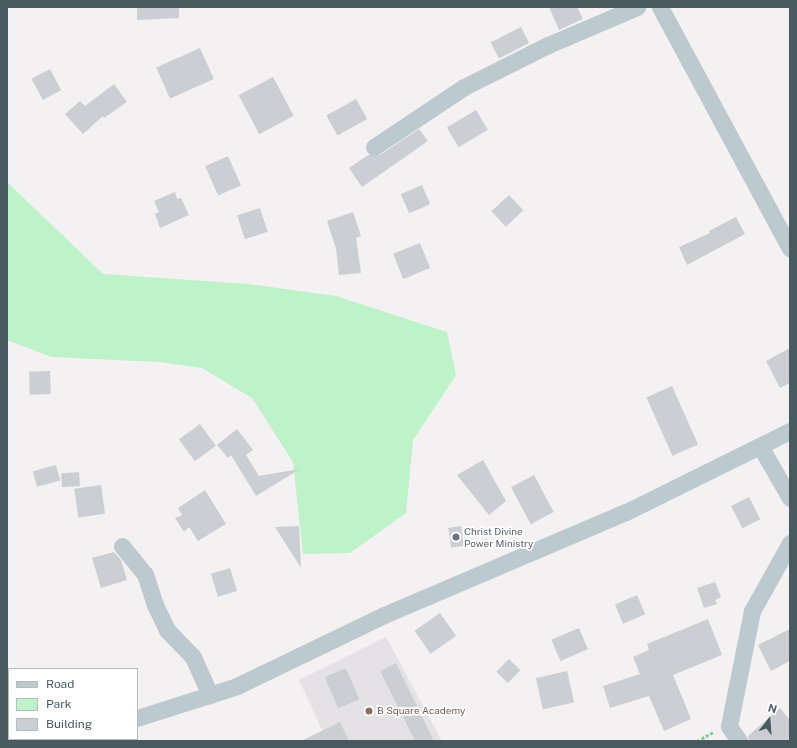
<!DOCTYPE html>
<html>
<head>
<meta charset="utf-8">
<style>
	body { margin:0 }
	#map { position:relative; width:797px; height:748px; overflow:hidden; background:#f3f1f1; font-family:"Public Sans",sans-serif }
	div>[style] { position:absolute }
	.education>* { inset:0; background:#e4e2e4 }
	.green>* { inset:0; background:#bef2c9 }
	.building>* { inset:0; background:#cbcfd4; transform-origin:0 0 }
	.path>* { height:2.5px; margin-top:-1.25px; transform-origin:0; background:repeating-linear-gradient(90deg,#74d292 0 3px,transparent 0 5px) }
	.minor>* { height:17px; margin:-8.5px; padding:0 8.5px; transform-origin:8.5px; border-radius:8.5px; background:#bcc9ce }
	.dots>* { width:11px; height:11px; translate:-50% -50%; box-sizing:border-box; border:2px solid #fff; border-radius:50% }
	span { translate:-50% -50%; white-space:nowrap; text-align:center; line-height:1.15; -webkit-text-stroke:3.5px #fff; paint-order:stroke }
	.worship-label { font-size:10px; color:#5b616d }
	.left { translate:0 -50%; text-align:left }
	.education-label { font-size:10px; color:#785e54 }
	.frame { position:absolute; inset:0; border:8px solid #485960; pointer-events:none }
	.legend { position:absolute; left:8px; top:668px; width:130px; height:72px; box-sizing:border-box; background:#fff; border:1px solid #b6bdbf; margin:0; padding:5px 7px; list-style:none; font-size:12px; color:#485960 }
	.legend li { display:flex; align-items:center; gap:8px; height:20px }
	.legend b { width:20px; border:1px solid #b6bdbf }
	.north { position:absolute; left:749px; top:700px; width:40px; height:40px; -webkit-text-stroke:3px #fff; paint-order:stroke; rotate:17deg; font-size:11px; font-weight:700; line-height:16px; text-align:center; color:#485960 }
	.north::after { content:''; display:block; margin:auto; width:14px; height:18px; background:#485960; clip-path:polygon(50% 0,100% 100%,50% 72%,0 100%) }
</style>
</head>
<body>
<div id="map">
	<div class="education">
		<i style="clip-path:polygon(386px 637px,442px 741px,327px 741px,299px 680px)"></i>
	</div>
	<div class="green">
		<i style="clip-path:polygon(7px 182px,103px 274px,248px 284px,336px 296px,447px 332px,456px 375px,413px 440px,406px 513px,350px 553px,303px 554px,293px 462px,252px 398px,202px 368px,159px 362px,51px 357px,7px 340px)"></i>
	</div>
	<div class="building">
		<i style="clip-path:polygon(137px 7px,179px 7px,179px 18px,137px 20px)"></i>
		<i style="clip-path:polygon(549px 7px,577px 7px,583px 19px,559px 30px)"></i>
		<i style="left:521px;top:27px;width:18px;height:34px;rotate:63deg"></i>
		<i style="left:200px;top:48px;width:34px;height:48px;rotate:66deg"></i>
		<i style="left:50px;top:69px;width:24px;height:21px;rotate:62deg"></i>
		<i style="left:273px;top:77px;width:44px;height:39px;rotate:62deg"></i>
		<i style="clip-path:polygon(114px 84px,127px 102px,104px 118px,103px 116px,83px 134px,65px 114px,80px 101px,85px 106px)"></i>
		<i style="left:356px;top:99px;width:23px;height:34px;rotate:61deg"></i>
		<i style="left:476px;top:110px;width:23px;height:34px;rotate:59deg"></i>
		<i style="clip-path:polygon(419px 129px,428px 141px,362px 187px,349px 168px,368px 155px,380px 155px)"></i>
		<i style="left:228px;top:156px;width:32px;height:25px;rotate:66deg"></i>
		<i style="left:422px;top:185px;width:21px;height:23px;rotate:67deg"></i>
		<i style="clip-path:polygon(175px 192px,177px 199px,181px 198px,189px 215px,160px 228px,155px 214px,159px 212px,154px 201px)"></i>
		<i style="left:509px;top:195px;width:21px;height:24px;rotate:47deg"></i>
		<i style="left:260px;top:208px;width:25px;height:24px;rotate:72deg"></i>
		<i style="clip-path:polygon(353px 212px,361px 236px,356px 238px,361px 273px,339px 275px,336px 249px,327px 221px)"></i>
		<i style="clip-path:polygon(736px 217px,745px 234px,687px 265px,679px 247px,710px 233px,709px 231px)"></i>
		<i style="left:420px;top:243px;width:27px;height:29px;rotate:68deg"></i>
		<i style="clip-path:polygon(790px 348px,790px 383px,780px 388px,766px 361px)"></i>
		<i style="left:50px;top:371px;width:23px;height:21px;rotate:88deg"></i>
		<i style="left:672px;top:386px;width:64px;height:28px;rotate:66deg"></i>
		<i style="left:200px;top:424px;width:27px;height:26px;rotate:54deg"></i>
		<i style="clip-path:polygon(237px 429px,253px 450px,246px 455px,259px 476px,300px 469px,256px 496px,231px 455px,228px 458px,217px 445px)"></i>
		<i style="clip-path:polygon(483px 460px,506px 501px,489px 515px,457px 475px)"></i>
		<i style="left:56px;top:465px;width:16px;height:24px;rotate:75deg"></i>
		<i style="left:79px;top:472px;width:14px;height:18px;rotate:86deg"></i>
		<i style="left:534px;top:475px;width:42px;height:26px;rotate:62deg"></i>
		<i style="left:101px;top:485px;width:29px;height:27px;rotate:82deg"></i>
		<i style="clip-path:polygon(205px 490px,226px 524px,198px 541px,189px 527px,184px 532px,175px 518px,182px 515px,178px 508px)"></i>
		<i style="left:749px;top:497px;width:25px;height:20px;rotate:63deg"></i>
		<i style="clip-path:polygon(299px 526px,301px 568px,275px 527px)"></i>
		<i style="left:461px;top:526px;width:20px;height:13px;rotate:81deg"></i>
		<i style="clip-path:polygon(114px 552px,121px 560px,127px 580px,101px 588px,92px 558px)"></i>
		<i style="left:230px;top:568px;width:24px;height:20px;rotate:73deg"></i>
		<i style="clip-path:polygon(715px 582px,721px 597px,715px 600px,717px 604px,704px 608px,697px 588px)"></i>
		<i style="left:637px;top:595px;width:21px;height:24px;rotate:67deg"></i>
		<i style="left:440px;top:613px;width:28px;height:31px;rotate:55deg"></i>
		<i style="clip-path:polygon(708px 619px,722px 655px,673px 675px,691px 719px,664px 731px,649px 696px,610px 708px,603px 686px,640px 674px,633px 657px,649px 650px,647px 644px)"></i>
		<i style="left:579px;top:628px;width:23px;height:30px;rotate:67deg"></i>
		<i style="clip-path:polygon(790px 629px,790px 661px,771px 671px,758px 645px)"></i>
		<i style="left:509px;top:659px;width:16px;height:18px;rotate:45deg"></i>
		<i style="clip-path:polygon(396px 663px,434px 741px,415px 741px,380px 671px)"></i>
		<i style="left:346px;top:668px;width:34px;height:23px;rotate:67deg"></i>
		<i style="left:567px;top:671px;width:32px;height:32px;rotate:77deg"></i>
		<i style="clip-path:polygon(780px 708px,790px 720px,790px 741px,749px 741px,748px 736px)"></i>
		<i style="clip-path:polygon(340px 722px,349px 741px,301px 741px)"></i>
	</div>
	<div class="path">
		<i style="left:491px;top:741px;width:4px"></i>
		<i style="left:697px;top:741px;width:18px;rotate:-29deg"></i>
	</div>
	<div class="minor">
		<i style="left:660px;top:7px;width:274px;rotate:61.7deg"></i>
		<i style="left:374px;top:147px;width:108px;rotate:-33.7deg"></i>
		<i style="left:464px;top:87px;width:94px;rotate:-26.6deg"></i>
		<i style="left:548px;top:45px;width:97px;rotate:-23.1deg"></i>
		<i style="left:760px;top:446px;width:60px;rotate:60deg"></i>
		<i style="left:122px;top:546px;width:36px;rotate:51deg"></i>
		<i style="left:145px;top:574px;width:33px;rotate:72deg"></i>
		<i style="left:155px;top:605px;width:28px;rotate:64deg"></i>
		<i style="left:167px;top:630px;width:37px;rotate:46deg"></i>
		<i style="left:193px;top:657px;width:42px;rotate:65.9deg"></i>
		<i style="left:137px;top:718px;width:105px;rotate:-17.7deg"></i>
		<i style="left:237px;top:686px;width:163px;rotate:-25.8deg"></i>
		<i style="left:384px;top:615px;width:263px;rotate:-23.1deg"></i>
		<i style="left:626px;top:512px;width:183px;rotate:-26.3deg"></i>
		<i style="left:115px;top:739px;width:3px;rotate:45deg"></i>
		<i style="left:68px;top:741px;width:6px;rotate:-18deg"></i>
		<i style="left:739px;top:741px;width:18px;rotate:-124deg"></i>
		<i style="left:729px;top:726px;width:117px;rotate:-78.7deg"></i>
		<i style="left:752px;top:611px;width:78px;rotate:-60.8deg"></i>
	</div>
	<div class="dots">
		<i style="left:456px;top:537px;background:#6b7280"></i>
		<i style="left:369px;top:711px;background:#8d6e63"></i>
	</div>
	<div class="worship-label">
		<span class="left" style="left:464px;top:537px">Christ Divine<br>Power Ministry</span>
	</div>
	<div class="education-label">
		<span class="left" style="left:377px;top:711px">B Square Academy</span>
	</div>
	<div class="frame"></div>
	<ul class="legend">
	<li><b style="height:5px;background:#bcc9ce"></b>Road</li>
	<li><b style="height:11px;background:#bef2c9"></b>Park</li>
	<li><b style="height:11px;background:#cbcfd4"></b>Building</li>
	</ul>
	<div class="north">N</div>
</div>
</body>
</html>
